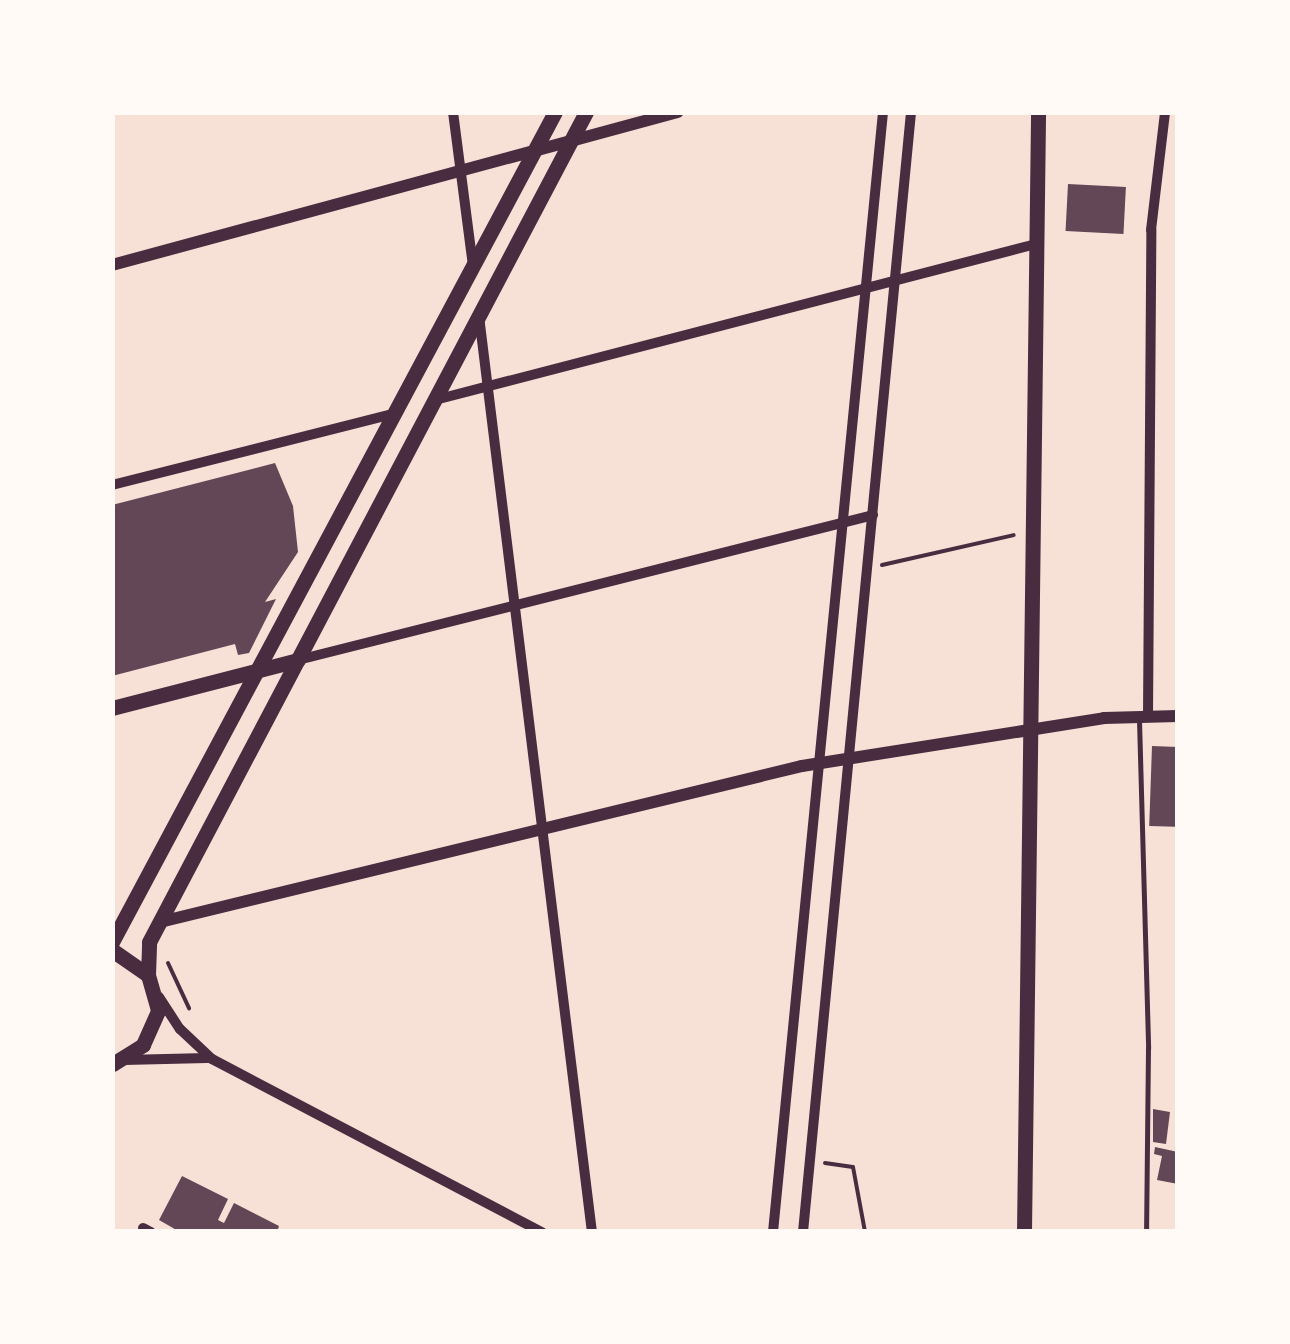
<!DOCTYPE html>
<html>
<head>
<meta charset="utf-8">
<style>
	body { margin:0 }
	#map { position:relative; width:1290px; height:1344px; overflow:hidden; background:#f7e1d7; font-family:Jost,sans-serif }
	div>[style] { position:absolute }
	.building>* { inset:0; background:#644757; transform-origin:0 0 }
	.path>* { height:4px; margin:-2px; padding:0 2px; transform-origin:2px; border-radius:2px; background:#4a2c40 }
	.service>* { height:5px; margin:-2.5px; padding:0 2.5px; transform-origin:2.5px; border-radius:2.5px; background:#4a2c40 }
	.minor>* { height:10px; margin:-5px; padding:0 5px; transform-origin:5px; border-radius:5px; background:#4a2c40 }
	.tertiary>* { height:12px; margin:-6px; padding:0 6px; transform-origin:6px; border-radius:6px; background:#4a2c40 }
	.secondary>* { height:15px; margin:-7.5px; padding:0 7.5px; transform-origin:7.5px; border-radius:7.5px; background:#4a2c40 }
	span { translate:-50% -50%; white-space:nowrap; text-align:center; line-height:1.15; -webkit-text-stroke:10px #fffaf5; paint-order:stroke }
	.frame { position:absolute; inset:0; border:115px solid #fffaf5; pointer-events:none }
</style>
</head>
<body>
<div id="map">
	<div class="building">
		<i style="left:1068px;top:184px;width:58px;height:47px;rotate:3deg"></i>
		<i style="clip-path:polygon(275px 463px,293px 506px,298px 552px,265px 602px,276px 599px,249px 653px,238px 655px,235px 644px,112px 676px,112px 505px)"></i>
		<i style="left:1152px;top:746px;width:26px;height:80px;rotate:2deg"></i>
		<i style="clip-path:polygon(1153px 1109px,1170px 1112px,1166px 1144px,1153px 1142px)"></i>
		<i style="clip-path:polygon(1155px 1147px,1178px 1152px,1178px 1184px,1157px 1180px,1162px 1156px,1154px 1154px)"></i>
		<i style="clip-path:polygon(182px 1176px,228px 1199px,218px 1220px,224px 1223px,234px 1203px,279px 1226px,277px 1232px,180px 1232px,159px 1220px)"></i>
	</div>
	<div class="path">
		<i style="left:882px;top:565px;width:135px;rotate:-12.8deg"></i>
		<i style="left:168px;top:963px;width:50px;rotate:65deg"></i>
		<i style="left:825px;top:1163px;width:28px;rotate:8deg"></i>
		<i style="left:853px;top:1167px;width:66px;rotate:79.5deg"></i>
	</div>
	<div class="service">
		<i style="left:1139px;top:720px;width:328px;rotate:88.4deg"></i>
		<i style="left:1148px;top:1048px;width:184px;rotate:90.6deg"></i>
	</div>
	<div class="minor">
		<i style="left:453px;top:112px;width:154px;rotate:82.6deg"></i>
		<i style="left:479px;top:316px;width:923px;rotate:82.97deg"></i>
		<i style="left:435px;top:400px;width:621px;rotate:-14.55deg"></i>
		<i style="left:112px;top:485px;width:293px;rotate:-14.2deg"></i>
		<i style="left:298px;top:660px;width:593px;rotate:-14.15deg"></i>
		<i style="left:1148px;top:716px;width:486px;rotate:-89.6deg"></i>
		<i style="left:1151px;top:230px;width:119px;rotate:-83.2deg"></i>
		<i style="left:159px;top:997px;width:38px;rotate:57deg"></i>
		<i style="left:180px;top:1029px;width:44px;rotate:43.2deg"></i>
		<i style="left:212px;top:1059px;width:373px;rotate:27.7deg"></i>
		<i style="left:124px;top:1060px;width:83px;rotate:-1.4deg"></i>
		<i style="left:143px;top:1228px;width:9px;rotate:27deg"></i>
		<i style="left:773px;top:1232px;width:1125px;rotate:-84.39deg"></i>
		<i style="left:803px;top:1232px;width:1125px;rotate:-84.49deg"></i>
	</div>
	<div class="tertiary">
		<i style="left:112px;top:265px;width:586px;rotate:-15.13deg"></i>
		<i style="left:160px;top:922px;width:661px;rotate:-13.66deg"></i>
		<i style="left:802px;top:766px;width:306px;rotate:-9deg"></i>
		<i style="left:1104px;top:718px;width:74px;rotate:-1.5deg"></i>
	</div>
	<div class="secondary">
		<i style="left:112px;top:708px;width:192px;rotate:-14.5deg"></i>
		<i style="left:112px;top:942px;width:941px;rotate:-61.91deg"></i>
		<i style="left:112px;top:950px;width:44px;rotate:34.8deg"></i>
		<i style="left:148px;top:975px;width:37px;rotate:74deg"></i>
		<i style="left:158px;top:1011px;width:37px;rotate:114deg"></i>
		<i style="left:143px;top:1045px;width:36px;rotate:148deg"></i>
		<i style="left:148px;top:975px;width:33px;rotate:-88deg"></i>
		<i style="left:149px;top:942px;width:938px;rotate:-62.23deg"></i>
		<i style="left:1024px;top:1232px;width:1120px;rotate:-89.28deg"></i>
	</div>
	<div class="frame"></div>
</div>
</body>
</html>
